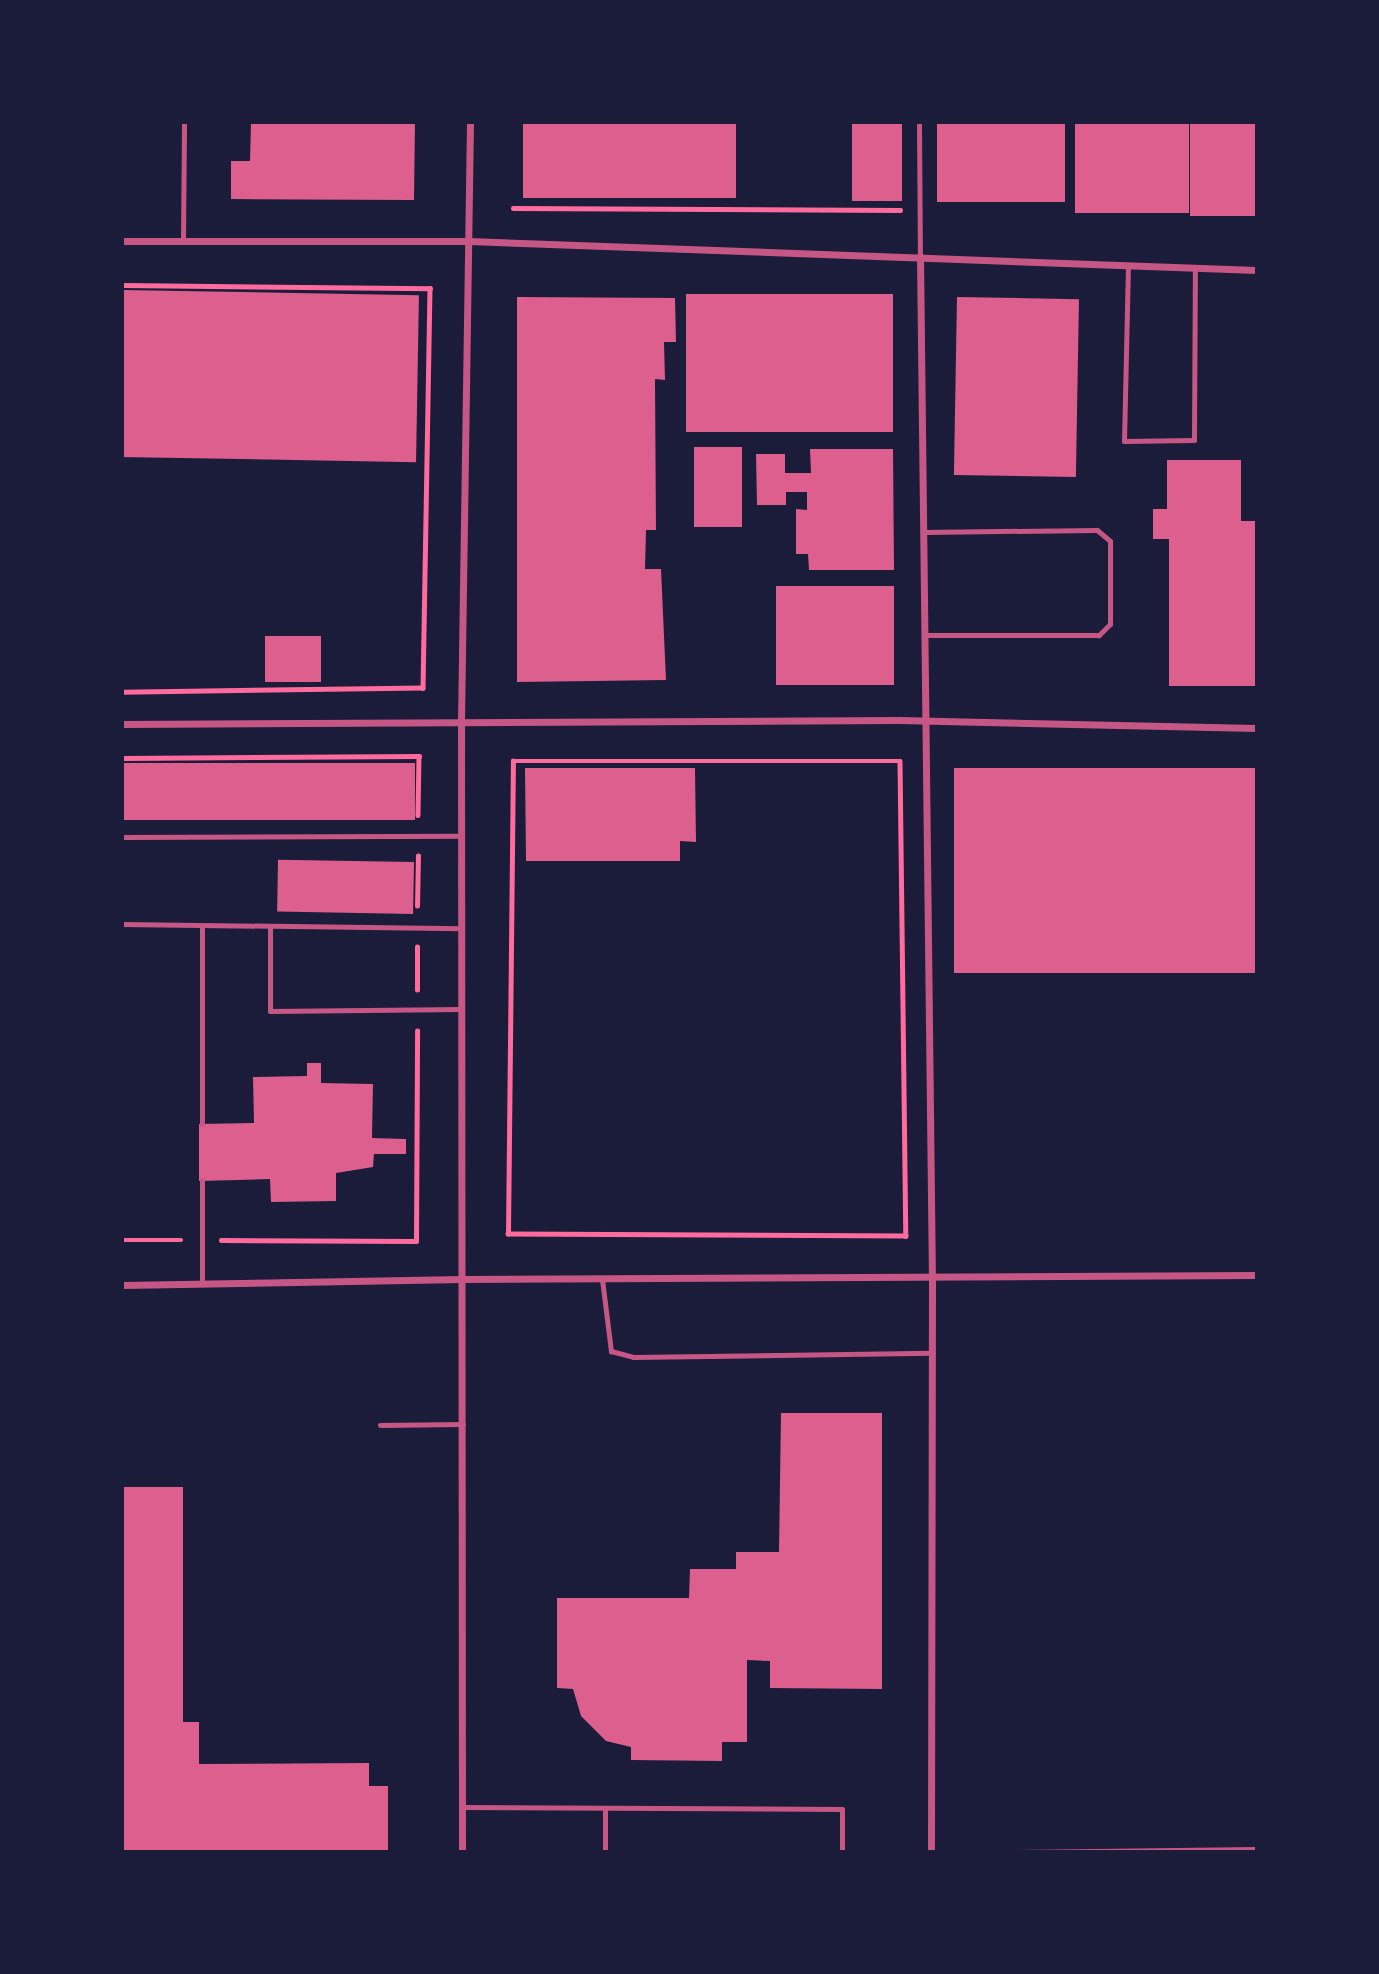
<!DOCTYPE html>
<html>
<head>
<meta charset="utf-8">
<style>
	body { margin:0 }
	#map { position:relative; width:1379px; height:1974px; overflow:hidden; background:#1b1b3a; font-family:Cabin,sans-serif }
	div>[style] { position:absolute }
	.building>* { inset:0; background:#dd5f8e; transform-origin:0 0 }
	.path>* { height:4.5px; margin:-2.25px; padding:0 2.25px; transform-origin:2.25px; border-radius:2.25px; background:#ff6b9d }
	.service>* { height:5px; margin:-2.5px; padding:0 2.5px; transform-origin:2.5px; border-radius:2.5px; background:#c65784 }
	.minor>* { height:7px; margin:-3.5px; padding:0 3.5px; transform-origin:3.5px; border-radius:3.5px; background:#c65784 }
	span { translate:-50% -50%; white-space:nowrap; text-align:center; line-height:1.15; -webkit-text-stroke:5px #1b1b3a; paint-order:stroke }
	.frame { position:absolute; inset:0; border:124px solid #1b1b3a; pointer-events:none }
</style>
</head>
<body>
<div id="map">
	<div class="building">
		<i style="clip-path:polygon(251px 122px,415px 122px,414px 200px,231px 199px,231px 161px,250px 161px)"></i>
		<i style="left:523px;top:122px;width:213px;height:76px"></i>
		<i style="left:852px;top:122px;width:50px;height:79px"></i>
		<i style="left:937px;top:122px;width:128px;height:80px"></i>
		<i style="left:1075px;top:122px;width:114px;height:91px"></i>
		<i style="left:1190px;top:122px;width:66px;height:94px"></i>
		<i style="left:122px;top:290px;width:297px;height:167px;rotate:1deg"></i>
		<i style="left:893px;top:294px;width:138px;height:207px;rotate:90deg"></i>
		<i style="clip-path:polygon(517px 297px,675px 298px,676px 342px,664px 342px,665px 380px,655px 379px,656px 530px,646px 530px,645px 569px,661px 569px,666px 680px,517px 682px)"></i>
		<i style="left:957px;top:297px;width:122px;height:178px;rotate:1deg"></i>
		<i style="left:694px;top:447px;width:48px;height:80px"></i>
		<i style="clip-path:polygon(810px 449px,893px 449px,894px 570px,809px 570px,808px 554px,796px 554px,796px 509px,807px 510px,807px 492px,786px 492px,786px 505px,757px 505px,756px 454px,785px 454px,785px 473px,811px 473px)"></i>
		<i style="clip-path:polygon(1167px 460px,1241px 460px,1241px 521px,1256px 521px,1256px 686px,1169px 686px,1169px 539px,1153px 539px,1153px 509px,1167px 509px)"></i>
		<i style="left:894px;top:586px;width:99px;height:118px;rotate:90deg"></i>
		<i style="left:321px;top:636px;width:46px;height:56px;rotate:90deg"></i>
		<i style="left:415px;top:763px;width:57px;height:293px;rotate:90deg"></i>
		<i style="clip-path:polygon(525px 768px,695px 768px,696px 842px,680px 841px,680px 861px,526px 861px)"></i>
		<i style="left:954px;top:768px;width:302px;height:205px"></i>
		<i style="left:414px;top:862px;width:52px;height:136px;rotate:91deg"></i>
		<i style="clip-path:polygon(307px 1063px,321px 1063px,321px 1083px,373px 1084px,372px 1138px,406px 1139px,406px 1154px,374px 1154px,373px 1167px,336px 1173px,336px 1201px,271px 1202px,270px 1179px,199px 1181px,199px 1124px,254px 1123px,253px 1077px,307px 1076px)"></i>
		<i style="clip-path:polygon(781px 1413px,882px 1413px,882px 1689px,770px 1688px,770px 1661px,747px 1660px,747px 1742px,722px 1742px,722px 1761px,631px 1760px,631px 1747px,606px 1741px,581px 1716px,573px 1689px,557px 1688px,557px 1598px,689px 1598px,690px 1569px,736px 1569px,736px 1552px,779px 1552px)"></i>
		<i style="clip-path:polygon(122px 1487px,183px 1487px,183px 1722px,199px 1722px,199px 1764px,369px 1763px,369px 1786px,388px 1786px,388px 1852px,122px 1852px)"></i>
	</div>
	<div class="path">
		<i style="left:513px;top:208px;width:387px;rotate:0.3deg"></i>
		<i style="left:122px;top:285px;width:308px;rotate:0.6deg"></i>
		<i style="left:430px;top:288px;width:400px;rotate:91deg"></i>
		<i style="left:423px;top:688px;width:301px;rotate:179.2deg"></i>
		<i style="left:122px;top:758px;width:297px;rotate:-0.4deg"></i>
		<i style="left:419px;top:756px;width:59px;rotate:91deg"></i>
		<i style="left:513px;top:761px;width:387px"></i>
		<i style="left:900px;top:761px;width:475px;rotate:89.3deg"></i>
		<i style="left:906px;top:1236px;width:398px;rotate:-179.7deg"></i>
		<i style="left:508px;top:1234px;width:473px;rotate:-89.4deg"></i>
		<i style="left:417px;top:906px;width:50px;rotate:-88.9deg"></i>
		<i style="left:417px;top:990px;width:43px;rotate:-90deg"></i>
		<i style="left:122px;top:1240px;width:59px"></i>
		<i style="left:221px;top:1240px;width:195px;rotate:0.3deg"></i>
		<i style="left:416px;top:1241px;width:210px;rotate:-89.7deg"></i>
	</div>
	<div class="service">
		<i style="left:919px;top:122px;width:134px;rotate:89.6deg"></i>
		<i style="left:183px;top:241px;width:119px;rotate:-89.5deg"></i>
		<i style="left:1128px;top:265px;width:176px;rotate:91.3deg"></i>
		<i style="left:1124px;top:441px;width:70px;rotate:-0.8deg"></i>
		<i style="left:1194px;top:440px;width:172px;rotate:-89.7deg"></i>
		<i style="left:924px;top:532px;width:173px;rotate:-0.7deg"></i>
		<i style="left:1097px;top:530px;width:17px;rotate:40deg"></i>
		<i style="left:1110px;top:541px;width:83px;rotate:90deg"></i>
		<i style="left:1110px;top:624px;width:16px;rotate:135deg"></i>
		<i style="left:1099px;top:635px;width:174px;rotate:180deg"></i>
		<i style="left:122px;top:837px;width:340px;rotate:-0.2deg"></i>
		<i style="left:122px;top:924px;width:340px;rotate:0.7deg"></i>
		<i style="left:202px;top:925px;width:199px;rotate:90deg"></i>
		<i style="left:270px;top:926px;width:85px;rotate:90deg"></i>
		<i style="left:270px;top:1011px;width:192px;rotate:-0.6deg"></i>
		<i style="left:602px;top:1279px;width:73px;rotate:82.9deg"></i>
		<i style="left:611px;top:1351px;width:23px;rotate:15deg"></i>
		<i style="left:633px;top:1357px;width:299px;rotate:-0.8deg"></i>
		<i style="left:202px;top:1284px;width:104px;rotate:-90deg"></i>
		<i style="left:380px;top:1425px;width:83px;rotate:-0.7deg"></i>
		<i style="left:462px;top:1807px;width:380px;rotate:0.3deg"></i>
		<i style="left:842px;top:1809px;width:43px;rotate:90deg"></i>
		<i style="left:605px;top:1852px;width:42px;rotate:-90deg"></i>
		<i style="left:1011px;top:1852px;width:245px;rotate:-0.7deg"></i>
	</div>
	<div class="minor">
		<i style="left:122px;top:241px;width:347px"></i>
		<i style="left:469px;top:241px;width:788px;rotate:2.11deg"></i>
		<i style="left:920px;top:256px;width:1022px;rotate:89.33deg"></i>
		<i style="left:932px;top:1278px;width:574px;rotate:90.1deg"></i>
		<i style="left:122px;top:724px;width:777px;rotate:-0.29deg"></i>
		<i style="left:899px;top:720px;width:357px;rotate:1.3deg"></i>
		<i style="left:122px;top:1285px;width:341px;rotate:-1deg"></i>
		<i style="left:463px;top:1279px;width:793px;rotate:-0.29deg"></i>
		<i style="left:462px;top:1852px;width:1130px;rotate:-90.05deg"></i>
		<i style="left:461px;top:722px;width:600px;rotate:-89.14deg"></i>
	</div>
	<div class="frame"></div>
</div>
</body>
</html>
